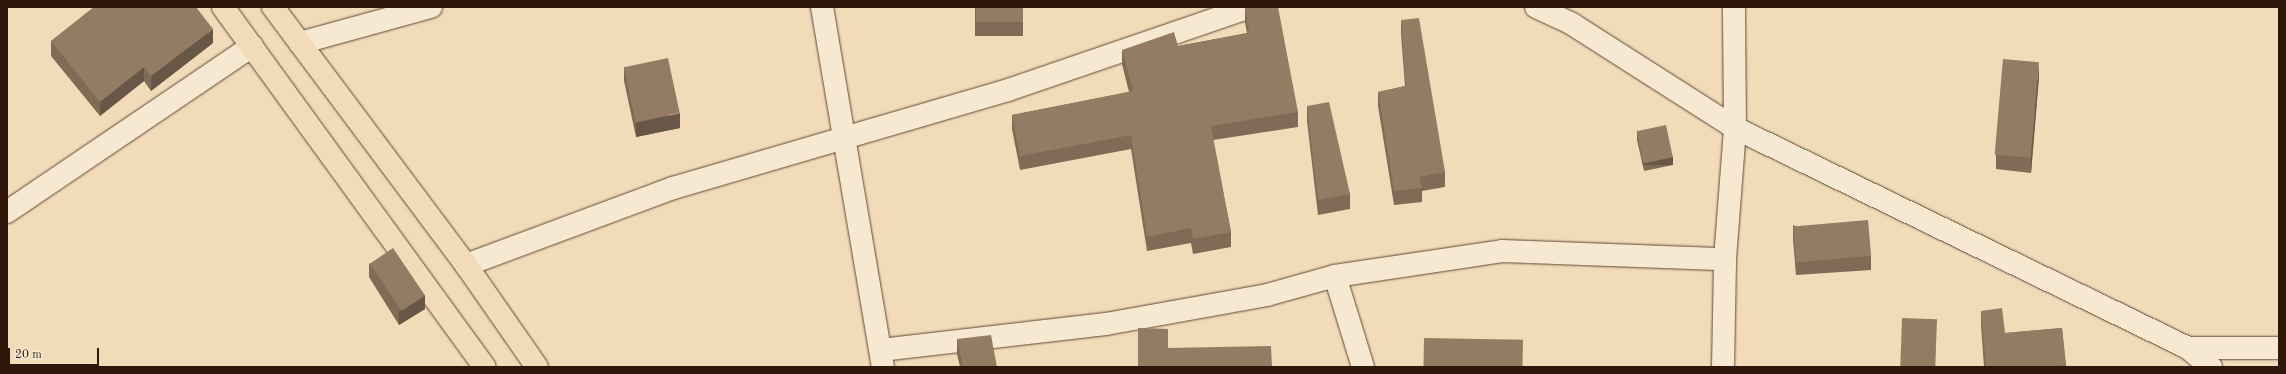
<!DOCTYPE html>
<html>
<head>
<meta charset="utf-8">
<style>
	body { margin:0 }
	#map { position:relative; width:2286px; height:374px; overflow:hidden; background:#f1dbb8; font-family:"Old Standard TT",serif }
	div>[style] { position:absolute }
	.roads { filter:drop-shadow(0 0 1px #604735) drop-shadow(0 0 1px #604735) }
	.street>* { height:22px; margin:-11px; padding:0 11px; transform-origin:11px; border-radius:11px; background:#f6e8d1 }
	.primary>* { height:22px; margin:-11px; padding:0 11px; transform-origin:11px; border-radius:11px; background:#f1dbb8 }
	.wall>* { inset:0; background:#7f6b56; transform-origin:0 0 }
	.shaded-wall>* { inset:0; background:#685746; transform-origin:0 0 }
	.building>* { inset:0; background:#947c64; transform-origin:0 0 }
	span { translate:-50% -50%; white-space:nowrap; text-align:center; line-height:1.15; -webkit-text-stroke:3.5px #f6e8d1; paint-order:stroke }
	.frame { position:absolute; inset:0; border:8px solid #2f1609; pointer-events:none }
	.scale { position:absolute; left:8px; top:348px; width:91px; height:18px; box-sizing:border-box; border:2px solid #2f1609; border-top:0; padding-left:5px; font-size:12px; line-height:14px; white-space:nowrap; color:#2f1609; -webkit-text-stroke:3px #f6e8d1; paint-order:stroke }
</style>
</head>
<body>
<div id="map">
	<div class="roads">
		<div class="street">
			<i style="left:822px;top:7px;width:365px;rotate:80.4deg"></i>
			<i style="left:1536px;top:7px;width:40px;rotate:25deg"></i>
			<i style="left:1572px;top:24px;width:193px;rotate:32.5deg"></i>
			<i style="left:1735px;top:128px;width:504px;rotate:25.9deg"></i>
			<i style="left:2188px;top:348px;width:30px;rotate:40deg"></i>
			<i style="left:300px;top:43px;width:136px;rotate:-15.4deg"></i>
			<i style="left:7px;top:212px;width:296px;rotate:-34.1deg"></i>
			<i style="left:466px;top:265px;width:221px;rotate:-20.4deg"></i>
			<i style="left:673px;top:188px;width:349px;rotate:-16.3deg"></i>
			<i style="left:1008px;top:90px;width:257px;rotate:-18.9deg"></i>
			<i style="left:1335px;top:276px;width:95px;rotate:72.9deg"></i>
			<i style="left:2188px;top:348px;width:91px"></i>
			<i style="left:881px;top:350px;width:226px;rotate:-6.6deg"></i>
			<i style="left:1106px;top:324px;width:164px;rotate:-10.2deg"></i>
			<i style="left:1267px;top:295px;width:71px;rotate:-15.6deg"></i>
			<i style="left:1335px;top:276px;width:169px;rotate:-8.5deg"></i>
			<i style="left:1502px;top:251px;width:223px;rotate:2.1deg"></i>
			<i style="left:1723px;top:367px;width:108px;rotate:-88.9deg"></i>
			<i style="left:1725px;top:259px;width:131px;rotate:-85.6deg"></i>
			<i style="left:1735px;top:128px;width:121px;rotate:-90.5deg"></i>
		</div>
		<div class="primary">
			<i style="left:223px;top:7px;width:445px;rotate:54deg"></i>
			<i style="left:273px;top:7px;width:322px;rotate:53.2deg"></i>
			<i style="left:466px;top:265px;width:124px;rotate:55.2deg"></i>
		</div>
	</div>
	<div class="wall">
		<i style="clip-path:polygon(93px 7px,196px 7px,213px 43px,151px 91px,144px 81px,100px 116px,51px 56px,51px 41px,93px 8px)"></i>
		<i style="left:975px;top:7px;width:48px;height:29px"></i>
		<i style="clip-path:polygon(1245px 8px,1298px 112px,1298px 127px,1213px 140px,1231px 232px,1231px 247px,1193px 254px,1191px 243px,1147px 251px,1131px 149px,1020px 170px,1012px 129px,1012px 115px,1129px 92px,1122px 64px,1122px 50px,1178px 46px,1247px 33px,1245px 22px)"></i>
		<i style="clip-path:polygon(1401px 20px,1445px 172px,1445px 187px,1422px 191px,1422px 202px,1394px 205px,1378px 106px,1378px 92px,1405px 86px,1401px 34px)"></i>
		<i style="clip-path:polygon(624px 67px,680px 128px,636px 137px,624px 81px)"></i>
		<i style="clip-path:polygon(2039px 76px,2031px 173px,1996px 169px,1996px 155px)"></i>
		<i style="clip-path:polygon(1307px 106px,1350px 194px,1350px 209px,1318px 215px,1307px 121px)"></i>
		<i style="clip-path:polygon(1637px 131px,1673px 165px,1644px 171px,1637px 140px)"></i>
		<i style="clip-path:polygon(1793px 225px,1871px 256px,1871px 270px,1796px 275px,1793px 239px)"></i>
		<i style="clip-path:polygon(369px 263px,425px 309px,399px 325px,369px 277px)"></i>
		<i style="clip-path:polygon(1981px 311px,2005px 333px,2062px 328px,2066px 367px,1984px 367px,1981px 325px)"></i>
		<i style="clip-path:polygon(957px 339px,997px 367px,960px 367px,957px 354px)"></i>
	</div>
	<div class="shaded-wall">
		<i style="clip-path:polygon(213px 29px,213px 43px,151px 91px,151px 76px)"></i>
		<i style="clip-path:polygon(2039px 62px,2039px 76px,2031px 173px,2031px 158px)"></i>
		<i style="clip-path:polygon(144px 67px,144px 81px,100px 116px,100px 102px)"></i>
		<i style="clip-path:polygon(680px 113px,680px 128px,636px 137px,636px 123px)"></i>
		<i style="left:1673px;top:157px;width:8px;height:30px;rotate:90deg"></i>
		<i style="clip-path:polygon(425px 295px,425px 309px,399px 325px,399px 311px)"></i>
	</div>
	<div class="building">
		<i style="clip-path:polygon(94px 7px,196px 7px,213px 29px,151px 76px,144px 67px,100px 102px,51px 41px)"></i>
		<i style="left:976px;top:7px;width:47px;height:15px"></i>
		<i style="clip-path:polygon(1249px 7px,1278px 7px,1298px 112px,1211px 126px,1231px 232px,1193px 239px,1191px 228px,1147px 237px,1131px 135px,1020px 156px,1012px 115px,1133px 91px,1122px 50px,1174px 32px,1178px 46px,1249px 33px,1245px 8px)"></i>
		<i style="clip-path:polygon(1419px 18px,1445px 172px,1419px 177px,1422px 188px,1394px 191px,1378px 92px,1406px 86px,1401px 20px)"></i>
		<i style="left:668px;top:58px;width:56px;height:45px;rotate:78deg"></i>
		<i style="left:2003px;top:59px;width:36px;height:96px;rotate:5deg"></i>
		<i style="clip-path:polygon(1329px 102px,1350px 194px,1318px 200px,1307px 106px)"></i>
		<i style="left:1666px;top:125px;width:33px;height:30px;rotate:78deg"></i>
		<i style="left:1868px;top:220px;width:36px;height:75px;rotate:85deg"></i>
		<i style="left:393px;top:248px;width:57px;height:28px;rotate:56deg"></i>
		<i style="clip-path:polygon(2002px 308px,2005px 333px,2062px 328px,2066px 365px,2044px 367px,1986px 367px,1981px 311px)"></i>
		<i style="left:1902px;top:318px;width:35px;height:49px;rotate:2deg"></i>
		<i style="clip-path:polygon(1138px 328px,1168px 329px,1168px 348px,1271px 346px,1272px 367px,1138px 367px)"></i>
		<i style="clip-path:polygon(991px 335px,997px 367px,963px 367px,957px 339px)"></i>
		<i style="left:1424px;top:338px;width:99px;height:29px;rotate:1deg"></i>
	</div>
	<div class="frame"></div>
	<div class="scale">20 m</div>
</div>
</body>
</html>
